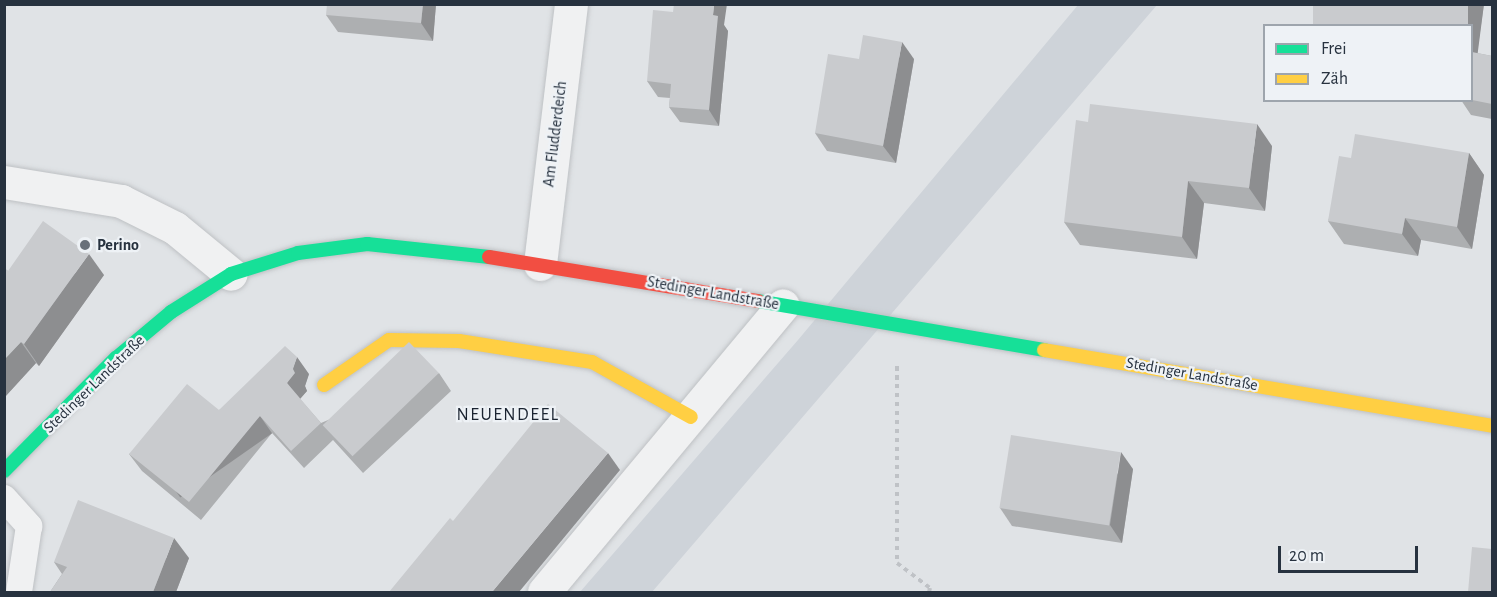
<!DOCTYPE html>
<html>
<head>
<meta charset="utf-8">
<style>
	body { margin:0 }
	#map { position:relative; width:1497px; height:597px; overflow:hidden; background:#e0e3e6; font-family:"Alegreya Sans",sans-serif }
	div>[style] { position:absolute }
	.built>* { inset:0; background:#ced3d9 }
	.path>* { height:4px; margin-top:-2px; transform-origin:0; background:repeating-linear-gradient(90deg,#bfc2c6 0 4.5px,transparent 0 9px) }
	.roads { filter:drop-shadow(0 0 2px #bec1c4) drop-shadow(0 0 2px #bec1c4) }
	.lane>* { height:26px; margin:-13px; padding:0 13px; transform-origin:13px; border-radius:13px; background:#f0f1f2 }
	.street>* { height:33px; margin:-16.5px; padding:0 16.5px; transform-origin:16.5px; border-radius:16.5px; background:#f0f1f2 }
	.fast>* { height:14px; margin:-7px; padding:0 7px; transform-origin:7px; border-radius:7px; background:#16e098 }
	.slow>* { height:14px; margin:-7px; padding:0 7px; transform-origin:7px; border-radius:7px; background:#ffcf43 }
	.jam>* { height:14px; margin:-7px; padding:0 7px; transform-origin:7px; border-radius:7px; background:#f24e42 }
	.wall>* { inset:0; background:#adafb1 }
	.shaded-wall>* { inset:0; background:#8d8e90; transform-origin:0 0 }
	.building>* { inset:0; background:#c9cbce; transform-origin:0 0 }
	.dots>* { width:16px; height:16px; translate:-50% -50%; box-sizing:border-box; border:3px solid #eef2f6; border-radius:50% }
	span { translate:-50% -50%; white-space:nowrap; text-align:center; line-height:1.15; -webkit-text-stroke:4.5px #eef2f6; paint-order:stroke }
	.street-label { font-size:16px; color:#27323f }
	.poi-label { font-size:16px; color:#27323f; font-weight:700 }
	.left { translate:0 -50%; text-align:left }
	.neighbourhood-label { font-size:18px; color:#1a2330; letter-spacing:1.5px }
	.frame { position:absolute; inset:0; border:6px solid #27323f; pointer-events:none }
	.legend { position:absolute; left:1263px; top:24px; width:210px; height:78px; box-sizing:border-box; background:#eef2f6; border:2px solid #9ea5ad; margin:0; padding:8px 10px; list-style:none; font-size:18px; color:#27323f }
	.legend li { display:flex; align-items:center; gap:12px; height:30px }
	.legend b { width:30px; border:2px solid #9ea5ad }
	.scale { position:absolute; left:1278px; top:546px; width:140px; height:27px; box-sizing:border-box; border:3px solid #27323f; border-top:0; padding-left:8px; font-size:18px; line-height:21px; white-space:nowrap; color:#27323f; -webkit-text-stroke:4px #eef2f6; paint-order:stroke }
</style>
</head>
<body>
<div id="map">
	<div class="built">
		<i style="clip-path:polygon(1078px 5px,1157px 5px,652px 592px,580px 592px,798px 340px)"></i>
	</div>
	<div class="path">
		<i style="left:897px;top:366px;width:197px;rotate:90deg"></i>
		<i style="left:897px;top:563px;width:41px;rotate:37.1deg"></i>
		<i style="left:930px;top:588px;width:4px;rotate:104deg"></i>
	</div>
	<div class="roads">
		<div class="lane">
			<i style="left:4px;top:498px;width:38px;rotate:48deg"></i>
			<i style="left:29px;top:526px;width:67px;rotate:98.6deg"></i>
		</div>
		<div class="street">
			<i style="left:4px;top:182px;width:119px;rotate:9.2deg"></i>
			<i style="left:121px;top:201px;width:60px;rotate:26.6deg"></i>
			<i style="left:175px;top:228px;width:72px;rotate:39.4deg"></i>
			<i style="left:540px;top:264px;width:262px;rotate:-83.2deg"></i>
			<i style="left:544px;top:592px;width:373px;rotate:-50.2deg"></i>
		</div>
		<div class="fast">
			<i style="left:758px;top:301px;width:290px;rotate:9.7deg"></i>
			<i style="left:4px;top:471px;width:159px;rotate:-45.3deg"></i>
			<i style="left:116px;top:358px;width:72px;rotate:-39.9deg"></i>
			<i style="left:171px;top:312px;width:71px;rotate:-32.3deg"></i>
			<i style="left:231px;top:274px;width:70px;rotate:-17.4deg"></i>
			<i style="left:298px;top:253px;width:70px;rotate:-7.4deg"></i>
			<i style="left:367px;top:244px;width:123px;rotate:6.1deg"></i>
		</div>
		<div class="slow">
			<i style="left:1044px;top:350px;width:454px;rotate:9.6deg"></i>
			<i style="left:324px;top:385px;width:79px;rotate:-34.7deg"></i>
			<i style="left:389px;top:340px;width:70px;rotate:0.8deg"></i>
			<i style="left:459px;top:341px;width:135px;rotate:9deg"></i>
			<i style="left:592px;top:362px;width:113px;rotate:29.1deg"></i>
		</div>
		<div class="jam">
			<i style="left:489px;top:257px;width:273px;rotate:9.3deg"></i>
		</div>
	</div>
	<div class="wall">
		<i style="clip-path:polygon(436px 4px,433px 41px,338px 32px,326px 15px)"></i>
		<i style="clip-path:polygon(1313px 4px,1484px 4px,1477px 53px,1492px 56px,1492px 119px,1471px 115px,1461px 100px,1472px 100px,1472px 26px)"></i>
		<i style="clip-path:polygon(724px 25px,728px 31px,719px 126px,680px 122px,669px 107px,670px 98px,658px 97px,647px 81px)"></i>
		<i style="clip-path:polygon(859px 59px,914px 59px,896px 163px,827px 151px,815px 133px)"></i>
		<i style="clip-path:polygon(1272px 146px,1265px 211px,1204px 203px,1197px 259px,1080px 245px,1064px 222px)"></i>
		<i style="clip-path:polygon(1469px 153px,1484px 175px,1472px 249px,1421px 240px,1418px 256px,1344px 244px,1328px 221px,1351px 158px)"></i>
		<i style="clip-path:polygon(4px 268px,8px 271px,104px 275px,39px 366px,36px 363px,4px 398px)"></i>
		<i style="clip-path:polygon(439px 373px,451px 391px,363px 473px,333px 440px,304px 468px,272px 433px,201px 520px,142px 471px,129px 454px,219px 410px,309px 374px,305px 386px,307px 391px,300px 399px,321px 423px)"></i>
		<i style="clip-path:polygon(1133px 469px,1122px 543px,1012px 526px,1000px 508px)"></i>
		<i style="clip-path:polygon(189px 558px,176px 592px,50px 592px,62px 574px,54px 562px)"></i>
	</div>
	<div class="shaded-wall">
		<i style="clip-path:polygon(423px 4px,436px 4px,433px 41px,421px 23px)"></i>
		<i style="clip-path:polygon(714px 4px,727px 4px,724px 25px,728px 31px,719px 126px,709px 110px,713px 15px)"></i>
		<i style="clip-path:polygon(1468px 4px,1484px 4px,1475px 74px,1472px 69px,1472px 26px,1465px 26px)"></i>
		<i style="clip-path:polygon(902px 42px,914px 59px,896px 163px,883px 146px)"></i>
		<i style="clip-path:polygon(1257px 124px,1272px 146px,1265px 211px,1249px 188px)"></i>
		<i style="clip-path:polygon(1469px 153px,1484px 175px,1472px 249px,1457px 227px)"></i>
		<i style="clip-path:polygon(1188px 181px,1204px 203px,1197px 259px,1182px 237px)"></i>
		<i style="clip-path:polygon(1405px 218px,1421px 240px,1418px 256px,1402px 234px)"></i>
		<i style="clip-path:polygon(89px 254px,104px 275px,39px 366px,24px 344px)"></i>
		<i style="clip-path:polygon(21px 342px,36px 363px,4px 398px,4px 360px)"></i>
		<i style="clip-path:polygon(297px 357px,309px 374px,305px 386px,307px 391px,299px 400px,287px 383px)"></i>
		<i style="left:260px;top:416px;width:21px;height:112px;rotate:55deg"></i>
		<i style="clip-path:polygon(1121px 452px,1133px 469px,1122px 543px,1110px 525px)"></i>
		<i style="clip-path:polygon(608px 453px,620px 470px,519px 592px,492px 592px)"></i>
		<i style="clip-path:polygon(174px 538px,189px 558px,176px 592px,153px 592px)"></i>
	</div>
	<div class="building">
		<i style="clip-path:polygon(327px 4px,423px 4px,421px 23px,326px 15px)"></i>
		<i style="clip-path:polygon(674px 4px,714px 4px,713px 15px,718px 16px,709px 110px,669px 107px,671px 84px,647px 81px,653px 10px,673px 12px)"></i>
		<i style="left:1313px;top:4px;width:155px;height:22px"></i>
		<i style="clip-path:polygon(863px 35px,902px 42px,883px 146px,815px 133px,828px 54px,859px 59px)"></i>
		<i style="clip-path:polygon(1472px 52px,1492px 56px,1492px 104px,1472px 100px)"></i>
		<i style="clip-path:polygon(1090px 104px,1257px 124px,1249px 188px,1188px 181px,1182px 237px,1064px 222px,1076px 120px,1088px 122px)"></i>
		<i style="clip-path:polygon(1355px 134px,1469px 153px,1457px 227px,1405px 218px,1402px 234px,1328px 221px,1339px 156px,1351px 158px)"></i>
		<i style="clip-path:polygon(43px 221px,89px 254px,24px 344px,21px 342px,4px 360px,4px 268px,8px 271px)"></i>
		<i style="left:409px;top:342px;width:43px;height:120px;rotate:46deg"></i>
		<i style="clip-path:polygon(285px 346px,297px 357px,293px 369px,295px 373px,287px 383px,321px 423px,291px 451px,260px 416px,189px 502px,129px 454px,187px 384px,219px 410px)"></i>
		<i style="clip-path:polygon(548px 404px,608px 453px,492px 592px,389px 592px,450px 518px,453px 521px)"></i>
		<i style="left:1011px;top:435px;width:111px;height:74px;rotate:9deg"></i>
		<i style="clip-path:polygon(78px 500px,174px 538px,153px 592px,50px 592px,67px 567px,54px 562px)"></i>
		<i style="clip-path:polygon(1472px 547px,1492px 549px,1492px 592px,1468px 592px)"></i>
	</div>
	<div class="dots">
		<i style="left:85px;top:245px;background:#687079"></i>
	</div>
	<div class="street-label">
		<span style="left:555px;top:134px;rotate:-83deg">Am Fludderdeich</span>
		<span style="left:713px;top:293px;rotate:10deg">Stedinger Landstraße</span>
		<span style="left:1192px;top:374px;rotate:10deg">Stedinger Landstraße</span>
		<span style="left:94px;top:384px;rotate:-44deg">Stedinger Landstraße</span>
	</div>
	<div class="poi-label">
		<span class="left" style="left:97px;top:245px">Perino</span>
	</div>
	<div class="neighbourhood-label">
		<span style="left:508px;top:415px">NEUENDEEL</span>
	</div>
	<div class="frame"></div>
	<ul class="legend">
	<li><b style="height:8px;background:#16e098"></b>Frei</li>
	<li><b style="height:8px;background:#ffcf43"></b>Zäh</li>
	</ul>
	<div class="scale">20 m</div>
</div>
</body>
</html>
